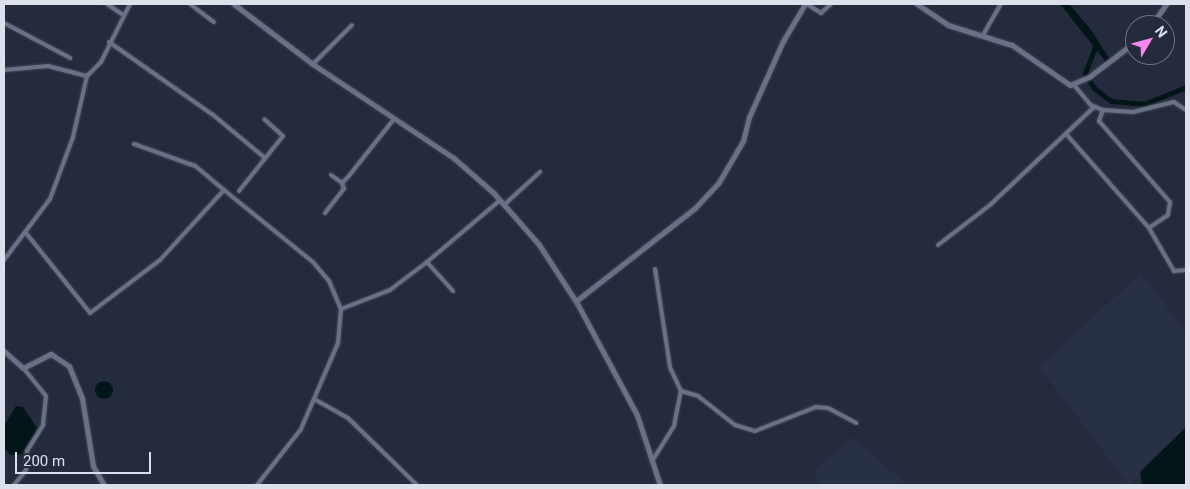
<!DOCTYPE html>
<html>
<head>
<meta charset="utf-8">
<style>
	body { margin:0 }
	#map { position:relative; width:1190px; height:489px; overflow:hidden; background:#242b3c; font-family:Roboto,sans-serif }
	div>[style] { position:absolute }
	.built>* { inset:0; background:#283048 }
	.water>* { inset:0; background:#02161a }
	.round { border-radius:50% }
	.canal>* { height:5px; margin:-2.5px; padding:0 2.5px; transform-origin:2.5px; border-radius:2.5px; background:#02161a }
	.roads { filter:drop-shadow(0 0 1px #444857) drop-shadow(0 0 1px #444857) }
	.minor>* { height:4px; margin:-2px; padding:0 2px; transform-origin:2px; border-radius:2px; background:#697186 }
	.tertiary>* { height:4.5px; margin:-2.25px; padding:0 2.25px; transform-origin:2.25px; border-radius:2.25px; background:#697186 }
	.secondary>* { height:5px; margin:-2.5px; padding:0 2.5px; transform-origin:2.5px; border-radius:2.5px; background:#697186 }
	span { translate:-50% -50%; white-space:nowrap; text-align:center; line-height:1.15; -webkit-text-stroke:4px #242b3c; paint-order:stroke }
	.frame { position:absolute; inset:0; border:5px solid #dce0ec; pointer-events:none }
	.north { position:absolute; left:1125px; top:15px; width:50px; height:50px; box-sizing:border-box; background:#242b3c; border:1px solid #6e7382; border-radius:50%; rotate:53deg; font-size:14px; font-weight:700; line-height:20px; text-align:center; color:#dce0ec }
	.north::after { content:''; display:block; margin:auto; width:18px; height:22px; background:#f688ed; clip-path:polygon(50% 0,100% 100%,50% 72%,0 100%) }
	.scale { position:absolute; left:15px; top:452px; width:136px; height:22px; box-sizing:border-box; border:2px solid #dce0ec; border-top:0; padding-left:6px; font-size:15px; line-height:18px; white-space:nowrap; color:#dce0ec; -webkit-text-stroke:4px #242b3c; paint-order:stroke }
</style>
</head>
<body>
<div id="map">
	<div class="built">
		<i style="clip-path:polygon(1141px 273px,1186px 332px,1186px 431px,1129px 485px,1039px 367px)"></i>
		<i style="clip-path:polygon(853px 437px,906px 484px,819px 485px,814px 470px)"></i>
	</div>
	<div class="water">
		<i style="clip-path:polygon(1060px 4px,1069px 4px,1089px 27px,1109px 58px,1106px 62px)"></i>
		<i class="round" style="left:95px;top:381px;width:18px;height:18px"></i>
		<i style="clip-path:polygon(16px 406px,23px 407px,37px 428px,22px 454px,10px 455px,4px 448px,4px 426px)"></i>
		<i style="clip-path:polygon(1186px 427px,1186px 485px,1142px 485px,1140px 472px)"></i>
	</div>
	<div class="canal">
		<i style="left:1095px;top:47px;width:28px;rotate:111deg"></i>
		<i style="left:1085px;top:73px;width:17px;rotate:59deg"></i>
		<i style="left:1094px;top:88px;width:21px;rotate:37deg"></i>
		<i style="left:1111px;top:101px;width:33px;rotate:5deg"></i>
		<i style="left:1144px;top:104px;width:45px;rotate:-22deg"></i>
	</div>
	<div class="roads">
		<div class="minor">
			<i style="left:107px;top:4px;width:18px;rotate:34deg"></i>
			<i style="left:190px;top:4px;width:30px;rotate:37deg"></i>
			<i style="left:807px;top:4px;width:17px;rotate:33deg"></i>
			<i style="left:821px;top:13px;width:13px;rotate:-42deg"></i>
			<i style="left:4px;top:23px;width:75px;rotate:27.9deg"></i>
			<i style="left:983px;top:35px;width:36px;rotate:-60deg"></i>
			<i style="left:109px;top:42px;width:126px;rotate:35deg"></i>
			<i style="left:212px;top:114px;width:69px;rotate:39.7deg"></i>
			<i style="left:313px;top:64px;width:55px;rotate:-45deg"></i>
			<i style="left:4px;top:70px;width:44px;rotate:-5.2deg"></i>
			<i style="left:48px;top:66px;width:40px;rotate:14.4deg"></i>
			<i style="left:1074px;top:85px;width:26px;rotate:50deg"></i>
			<i style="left:1091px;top:105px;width:13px;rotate:23deg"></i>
			<i style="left:1103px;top:110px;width:30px;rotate:4deg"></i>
			<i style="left:1133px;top:112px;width:42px;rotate:-13.7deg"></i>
			<i style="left:1174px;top:102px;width:14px;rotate:34deg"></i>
			<i style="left:1103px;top:110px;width:12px;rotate:110deg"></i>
			<i style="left:1099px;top:121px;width:108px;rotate:48.8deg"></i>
			<i style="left:1170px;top:202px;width:13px;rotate:99deg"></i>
			<i style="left:1168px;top:215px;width:23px;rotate:146deg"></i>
			<i style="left:1067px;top:135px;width:124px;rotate:48.6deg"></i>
			<i style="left:1149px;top:228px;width:50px;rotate:59.8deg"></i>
			<i style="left:1174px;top:271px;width:12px;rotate:-5deg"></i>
			<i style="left:331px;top:175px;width:14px;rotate:36deg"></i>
			<i style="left:342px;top:183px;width:8px;rotate:-45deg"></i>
			<i style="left:348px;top:177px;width:74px;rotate:-51.6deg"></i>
			<i style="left:224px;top:190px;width:114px;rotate:39deg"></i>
			<i style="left:313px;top:262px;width:25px;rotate:50deg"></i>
			<i style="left:329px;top:281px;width:30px;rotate:67deg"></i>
			<i style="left:239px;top:191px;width:70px;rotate:-51.3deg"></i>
			<i style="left:283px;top:136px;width:25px;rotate:-138deg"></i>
			<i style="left:504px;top:205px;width:49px;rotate:-42.5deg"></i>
			<i style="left:325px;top:213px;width:31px;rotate:-52deg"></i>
			<i style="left:344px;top:189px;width:6px;rotate:-108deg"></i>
			<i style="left:26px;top:233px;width:102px;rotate:51.3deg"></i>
			<i style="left:90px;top:313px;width:88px;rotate:-37.1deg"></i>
			<i style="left:160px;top:260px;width:95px;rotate:-47.6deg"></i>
			<i style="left:224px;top:190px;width:38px;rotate:-140deg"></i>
			<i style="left:195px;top:166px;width:65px;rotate:-160.2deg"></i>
			<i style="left:938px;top:245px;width:66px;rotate:-37.6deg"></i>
			<i style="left:990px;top:205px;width:143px;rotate:-43.3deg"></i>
			<i style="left:4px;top:260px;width:76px;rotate:-53deg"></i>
			<i style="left:50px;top:199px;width:66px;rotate:-69.6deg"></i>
			<i style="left:73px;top:137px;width:63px;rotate:-77.1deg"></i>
			<i style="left:87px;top:76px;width:20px;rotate:-45deg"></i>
			<i style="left:101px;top:62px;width:65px;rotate:-63.4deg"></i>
			<i style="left:453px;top:291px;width:39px;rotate:-132deg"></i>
			<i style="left:427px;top:262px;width:96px;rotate:-40.3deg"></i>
			<i style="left:681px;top:391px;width:18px;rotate:16deg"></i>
			<i style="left:698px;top:396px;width:47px;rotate:38.1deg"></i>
			<i style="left:735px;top:425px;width:21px;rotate:17deg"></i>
			<i style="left:755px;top:431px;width:66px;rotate:-21.5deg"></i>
			<i style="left:816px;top:407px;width:12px;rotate:5deg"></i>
			<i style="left:828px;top:408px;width:32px;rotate:28deg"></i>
			<i style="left:314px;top:399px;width:39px;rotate:29deg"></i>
			<i style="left:348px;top:418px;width:96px;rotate:44.2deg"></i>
			<i style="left:654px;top:458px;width:38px;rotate:-58deg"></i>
			<i style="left:674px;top:426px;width:36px;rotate:-79deg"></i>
			<i style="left:681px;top:391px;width:26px;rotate:-115deg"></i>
			<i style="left:670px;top:367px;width:99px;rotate:-98.7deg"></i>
			<i style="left:14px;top:485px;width:19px;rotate:-51deg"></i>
			<i style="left:26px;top:470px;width:19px;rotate:-87deg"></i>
			<i style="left:27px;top:451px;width:31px;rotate:-58deg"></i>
			<i style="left:43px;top:425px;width:29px;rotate:-84deg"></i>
			<i style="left:46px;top:396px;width:36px;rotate:-129deg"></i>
			<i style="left:257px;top:485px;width:71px;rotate:-51.8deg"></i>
			<i style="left:301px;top:429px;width:94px;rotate:-66.7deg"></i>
			<i style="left:338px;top:343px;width:34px;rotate:-85deg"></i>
			<i style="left:341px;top:309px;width:53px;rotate:-21.2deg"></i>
			<i style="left:390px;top:290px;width:46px;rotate:-37.1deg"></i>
		</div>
		<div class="tertiary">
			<i style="left:234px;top:4px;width:99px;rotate:37.2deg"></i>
			<i style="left:313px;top:64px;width:169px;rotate:33.7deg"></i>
			<i style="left:454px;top:158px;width:53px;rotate:41.2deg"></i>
			<i style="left:494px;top:193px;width:68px;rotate:48.6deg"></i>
			<i style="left:539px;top:244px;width:68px;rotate:57deg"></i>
		</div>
		<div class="secondary">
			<i style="left:917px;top:4px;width:37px;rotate:34deg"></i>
			<i style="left:948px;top:25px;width:67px;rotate:17.4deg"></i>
			<i style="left:1012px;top:45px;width:70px;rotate:34.6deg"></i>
			<i style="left:1070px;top:85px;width:21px;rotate:-23deg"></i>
			<i style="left:1089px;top:77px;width:58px;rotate:-37.3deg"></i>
			<i style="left:1151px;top:25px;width:26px;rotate:-54deg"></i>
			<i style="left:4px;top:351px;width:25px;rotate:42deg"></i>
			<i style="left:23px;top:368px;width:31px;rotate:-27deg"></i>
			<i style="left:51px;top:354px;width:22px;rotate:34deg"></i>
			<i style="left:69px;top:366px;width:35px;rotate:68deg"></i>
			<i style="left:82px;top:398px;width:69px;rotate:80.8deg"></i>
			<i style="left:93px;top:466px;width:22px;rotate:60deg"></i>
			<i style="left:660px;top:485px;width:74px;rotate:-108.2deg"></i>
			<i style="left:637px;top:415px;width:129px;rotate:-118.2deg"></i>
			<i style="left:576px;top:301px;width:151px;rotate:-38deg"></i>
			<i style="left:695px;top:208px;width:35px;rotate:-47deg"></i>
			<i style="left:719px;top:182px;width:48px;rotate:-59.7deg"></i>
			<i style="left:743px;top:141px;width:25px;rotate:-76deg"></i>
			<i style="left:749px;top:117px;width:83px;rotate:-65.9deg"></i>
			<i style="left:783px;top:41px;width:43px;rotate:-59.3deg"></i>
		</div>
	</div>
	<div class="frame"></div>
	<div class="north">N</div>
	<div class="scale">200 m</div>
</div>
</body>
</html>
